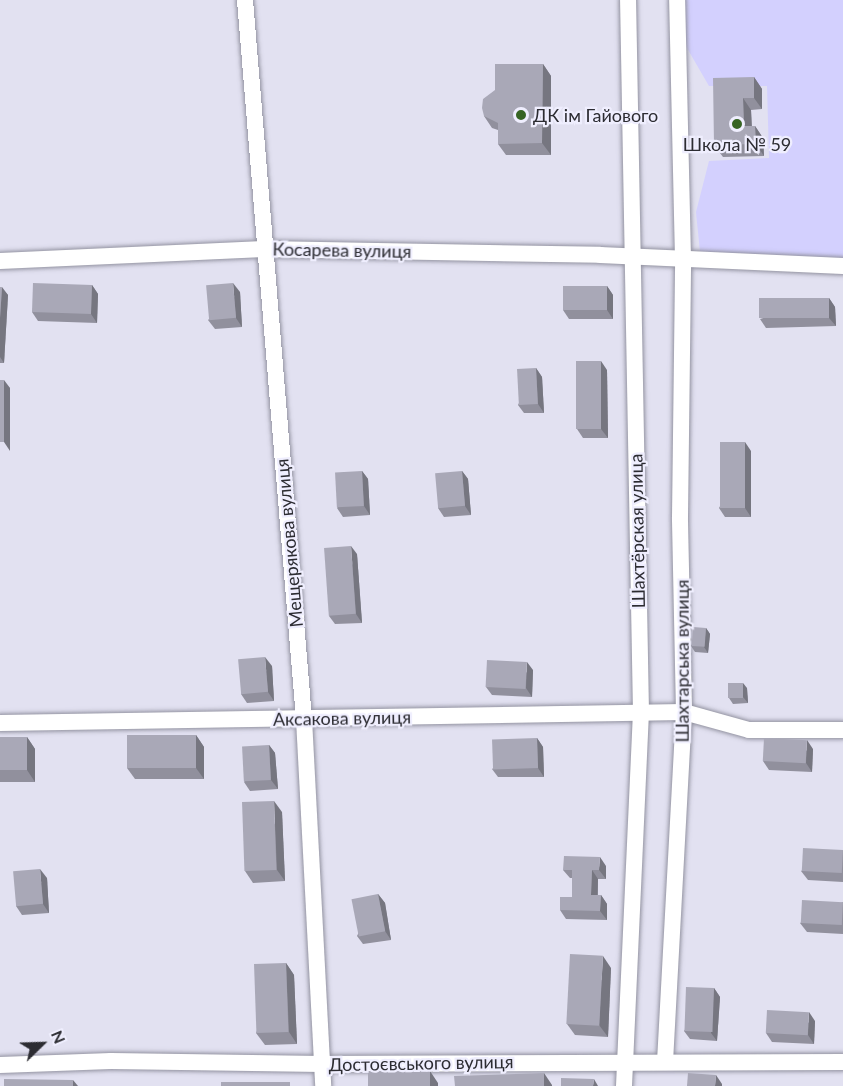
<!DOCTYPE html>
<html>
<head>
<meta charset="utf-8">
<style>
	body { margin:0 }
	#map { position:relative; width:843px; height:1086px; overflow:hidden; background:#e2e1f1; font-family:Lato,sans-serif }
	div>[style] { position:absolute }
	.green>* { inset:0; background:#d3d0fe }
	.roads { filter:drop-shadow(0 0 2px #9393a1) drop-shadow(0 0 2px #9393a1) }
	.minor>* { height:16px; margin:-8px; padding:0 8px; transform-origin:8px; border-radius:8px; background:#fff }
	.wall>* { inset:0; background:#91909d; transform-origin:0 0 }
	.shaded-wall>* { inset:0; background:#767680 }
	.building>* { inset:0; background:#a9a8b7; transform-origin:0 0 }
	.dots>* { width:16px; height:16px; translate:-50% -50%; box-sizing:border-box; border:3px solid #efeefe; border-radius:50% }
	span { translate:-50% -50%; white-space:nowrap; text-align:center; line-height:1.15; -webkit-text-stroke:4.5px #efeefe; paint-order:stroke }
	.poi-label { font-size:18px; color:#2c2c32 }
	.left { translate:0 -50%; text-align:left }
	.street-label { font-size:18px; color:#2c2c32 }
	.north { position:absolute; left:12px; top:1014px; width:60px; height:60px; -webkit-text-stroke:4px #efeefe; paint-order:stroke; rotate:67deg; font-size:16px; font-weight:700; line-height:24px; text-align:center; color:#2c2c32 }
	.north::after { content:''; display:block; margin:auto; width:21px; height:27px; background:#2c2c32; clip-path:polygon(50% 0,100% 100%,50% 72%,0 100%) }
</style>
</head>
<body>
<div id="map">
	<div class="green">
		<i style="clip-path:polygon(682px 0,843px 0,843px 259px,700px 252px,696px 212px,709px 161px,769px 158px,767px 86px,709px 86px,680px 36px)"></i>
	</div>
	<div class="roads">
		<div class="minor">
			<i style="left:245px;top:0;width:721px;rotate:85.31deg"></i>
			<i style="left:304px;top:719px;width:367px;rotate:87deg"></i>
			<i style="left:0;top:261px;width:264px;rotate:-2.6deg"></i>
			<i style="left:264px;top:249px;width:336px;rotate:1deg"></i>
			<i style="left:600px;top:255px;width:243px;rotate:2.6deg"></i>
			<i style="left:0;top:723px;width:684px;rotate:-0.92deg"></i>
			<i style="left:684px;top:712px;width:67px;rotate:15.5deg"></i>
			<i style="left:749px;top:730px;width:94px"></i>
			<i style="left:665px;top:1062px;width:351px;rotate:-86.9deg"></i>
			<i style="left:684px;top:712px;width:195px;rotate:-91.2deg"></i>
			<i style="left:680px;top:517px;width:258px;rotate:-89.3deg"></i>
			<i style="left:683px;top:259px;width:259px;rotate:-91.3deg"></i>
			<i style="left:0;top:1065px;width:111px;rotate:-2.1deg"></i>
			<i style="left:111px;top:1061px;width:211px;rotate:0.8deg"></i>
			<i style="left:322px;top:1064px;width:521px;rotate:-0.22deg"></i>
			<i style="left:624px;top:1086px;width:373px;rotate:-87.4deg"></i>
			<i style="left:641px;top:713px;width:713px;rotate:-91.04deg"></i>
		</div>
	</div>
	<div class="wall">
		<i style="clip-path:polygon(543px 64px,551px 76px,551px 155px,506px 155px,498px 144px,498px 130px,492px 128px,484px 116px)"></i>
		<i style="clip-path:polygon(754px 77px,762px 89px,762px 109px,751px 110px,752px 126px,755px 126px,763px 138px,764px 156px,723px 157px,714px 145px)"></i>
		<i style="clip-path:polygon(92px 285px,98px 294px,97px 323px,38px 321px,32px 312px)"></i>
		<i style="clip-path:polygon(607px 286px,613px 295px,613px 319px,569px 319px,563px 310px)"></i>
		<i style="clip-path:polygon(0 287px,8px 295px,4px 363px,0 363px)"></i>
		<i style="clip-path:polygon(240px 292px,242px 327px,215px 329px,208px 320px)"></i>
		<i style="clip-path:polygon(829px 298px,835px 307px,836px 326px,766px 328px,760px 319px)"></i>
		<i style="clip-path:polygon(536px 368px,542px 377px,544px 413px,524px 413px,518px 405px)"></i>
		<i style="clip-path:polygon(607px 370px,608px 438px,583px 438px,577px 429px)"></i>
		<i style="left:0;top:380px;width:13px;height:71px;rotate:39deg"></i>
		<i style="clip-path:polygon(751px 451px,751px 517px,725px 517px,719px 508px)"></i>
		<i style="clip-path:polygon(362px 471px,368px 479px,370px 515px,343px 517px,337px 508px)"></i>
		<i style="clip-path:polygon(462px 471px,468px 479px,471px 515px,444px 517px,438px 508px)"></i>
		<i style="clip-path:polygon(357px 554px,362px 623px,335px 624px,329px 616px)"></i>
		<i style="clip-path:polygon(706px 628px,710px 634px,708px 653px,695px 652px,691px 646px)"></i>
		<i style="clip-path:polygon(272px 666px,274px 701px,247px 703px,241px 694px)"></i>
		<i style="clip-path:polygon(533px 670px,532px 697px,492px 695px,486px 687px)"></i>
		<i style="clip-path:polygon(747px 688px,748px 703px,733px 704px,729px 698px)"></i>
		<i style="clip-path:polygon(196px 735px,204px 747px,204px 779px,135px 779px,127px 768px)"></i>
		<i style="clip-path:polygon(0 737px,27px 737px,35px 749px,35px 782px,0 782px)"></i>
		<i style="clip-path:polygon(537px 738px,543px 747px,544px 777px,498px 777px,492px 769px)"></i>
		<i style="clip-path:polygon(269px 745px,275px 753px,278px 789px,250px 791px,244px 782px)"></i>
		<i style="clip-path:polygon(813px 749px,812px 772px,769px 770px,763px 761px)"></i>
		<i style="clip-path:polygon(282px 812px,285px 881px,253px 883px,245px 871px)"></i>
		<i style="clip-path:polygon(843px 850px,843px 882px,808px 880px,801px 871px)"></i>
		<i style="clip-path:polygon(606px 866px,606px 879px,598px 879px,598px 895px,601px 895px,607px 904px,607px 920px,566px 919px,560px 910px,572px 897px,572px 878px,570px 878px,563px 870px)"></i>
		<i style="clip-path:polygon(47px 878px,49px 913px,22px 915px,16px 906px)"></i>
		<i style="clip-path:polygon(378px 894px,385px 903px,391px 940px,363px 944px,357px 936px)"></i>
		<i style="clip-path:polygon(843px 902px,843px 934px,807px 932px,800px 923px)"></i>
		<i style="clip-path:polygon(286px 963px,294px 975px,297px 1044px,265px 1045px,256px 1033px)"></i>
		<i style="clip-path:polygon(611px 968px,608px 1037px,575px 1035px,567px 1024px)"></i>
		<i style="clip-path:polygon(714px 988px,720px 997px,717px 1041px,690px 1039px,684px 1031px)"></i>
		<i style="clip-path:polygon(815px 1021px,814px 1044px,772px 1042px,766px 1033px)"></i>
	</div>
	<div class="shaded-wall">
		<i style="clip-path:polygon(543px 64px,551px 76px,551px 155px,542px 143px)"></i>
		<i style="clip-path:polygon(754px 77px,762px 89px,762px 109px,754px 98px)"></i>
		<i style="clip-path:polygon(743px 98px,751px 110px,752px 138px,744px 126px)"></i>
		<i style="clip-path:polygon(755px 126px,763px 138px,764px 156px,756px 144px)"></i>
		<i style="clip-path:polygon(233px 283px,240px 292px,242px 327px,236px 318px)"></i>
		<i style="clip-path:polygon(92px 285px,98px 294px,97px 323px,91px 314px)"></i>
		<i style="clip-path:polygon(607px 286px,613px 295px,613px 319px,607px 310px)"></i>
		<i style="clip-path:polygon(2px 287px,8px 295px,4px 363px,0 357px,0 318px)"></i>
		<i style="clip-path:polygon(829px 298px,835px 307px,836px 326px,829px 318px)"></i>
		<i style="clip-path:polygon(601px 361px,607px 370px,608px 438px,601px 429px)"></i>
		<i style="clip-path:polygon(536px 368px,542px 377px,544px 413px,538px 404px)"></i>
		<i style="clip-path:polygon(4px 380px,10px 388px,10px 451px,4px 442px)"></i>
		<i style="clip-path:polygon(745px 442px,751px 451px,751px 517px,745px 508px)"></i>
		<i style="clip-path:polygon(362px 471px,368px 479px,370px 515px,364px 506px)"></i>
		<i style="clip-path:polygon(462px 471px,468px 479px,471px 515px,465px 506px)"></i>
		<i style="clip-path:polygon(351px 546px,357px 554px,362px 623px,356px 614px)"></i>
		<i style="clip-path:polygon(706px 628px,710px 634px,708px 653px,704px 647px)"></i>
		<i style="clip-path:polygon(265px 657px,272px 666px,274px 701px,268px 692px)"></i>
		<i style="clip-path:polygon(527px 662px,533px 670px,532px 697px,526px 688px)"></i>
		<i style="clip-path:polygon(743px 683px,747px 688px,748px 703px,743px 697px)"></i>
		<i style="clip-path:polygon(196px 735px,204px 747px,204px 779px,196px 768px)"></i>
		<i style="clip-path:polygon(27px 737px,35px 749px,35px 782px,27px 770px)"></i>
		<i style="clip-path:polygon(537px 738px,543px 747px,544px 777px,538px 768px)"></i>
		<i style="clip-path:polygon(807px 740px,813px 749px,812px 772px,806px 763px)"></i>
		<i style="clip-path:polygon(269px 745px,275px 753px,278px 789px,271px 780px)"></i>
		<i style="clip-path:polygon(274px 801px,282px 812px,285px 881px,277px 870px)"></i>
		<i style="clip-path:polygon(600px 857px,606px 866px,606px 879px,599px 870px)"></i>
		<i style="clip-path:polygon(40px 869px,47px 878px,49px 913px,43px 904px)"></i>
		<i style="clip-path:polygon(592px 870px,598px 879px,597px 904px,591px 895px)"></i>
		<i style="clip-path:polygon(378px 894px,385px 903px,391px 940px,385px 931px)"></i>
		<i style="clip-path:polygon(601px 895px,607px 904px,607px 920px,600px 911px)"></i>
		<i style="clip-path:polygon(603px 956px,611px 968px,608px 1037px,599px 1025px)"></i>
		<i style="clip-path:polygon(286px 963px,294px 975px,297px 1044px,289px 1032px)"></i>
		<i style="clip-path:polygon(714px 988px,720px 997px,717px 1041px,711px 1033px)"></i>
		<i style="clip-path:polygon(809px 1012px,815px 1021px,814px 1044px,808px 1035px)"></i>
		<i style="clip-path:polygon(430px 1071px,438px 1083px,438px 1086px,430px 1086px)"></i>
		<i style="clip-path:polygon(544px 1073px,552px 1085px,552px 1086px,544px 1086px)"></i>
		<i style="clip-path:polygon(716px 1075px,722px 1084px,722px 1086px,715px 1086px)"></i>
		<i style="clip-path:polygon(594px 1079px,598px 1086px,593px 1086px)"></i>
		<i style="clip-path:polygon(73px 1080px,78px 1086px,73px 1086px)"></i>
	</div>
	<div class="building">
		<i style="clip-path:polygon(495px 64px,543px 64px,542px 143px,498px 144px,498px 123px,484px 116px,482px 108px,483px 99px,495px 90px)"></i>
		<i style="clip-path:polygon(754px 77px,754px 98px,743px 98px,744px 126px,755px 126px,756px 144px,714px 145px,713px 78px)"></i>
		<i style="left:33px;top:283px;width:59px;height:29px;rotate:2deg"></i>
		<i style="left:233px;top:283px;width:35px;height:27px;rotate:85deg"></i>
		<i style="left:563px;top:286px;width:44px;height:24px"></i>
		<i style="clip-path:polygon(0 287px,2px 287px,0 318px)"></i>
		<i style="left:829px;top:298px;width:20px;height:70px;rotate:90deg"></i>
		<i style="left:576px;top:361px;width:25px;height:68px"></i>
		<i style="left:536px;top:368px;width:36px;height:19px;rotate:87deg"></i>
		<i style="left:0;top:380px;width:4px;height:62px"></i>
		<i style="left:720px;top:442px;width:25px;height:66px"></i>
		<i style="left:362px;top:471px;width:35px;height:27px;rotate:87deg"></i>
		<i style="left:462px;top:471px;width:35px;height:27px;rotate:85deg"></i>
		<i style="left:351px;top:546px;width:68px;height:27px;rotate:86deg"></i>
		<i style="left:693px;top:627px;width:13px;height:19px;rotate:4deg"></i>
		<i style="left:265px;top:657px;width:35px;height:27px;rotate:85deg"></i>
		<i style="left:487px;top:660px;width:40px;height:27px;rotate:3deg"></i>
		<i style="left:728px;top:683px;width:15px;height:15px"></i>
		<i style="left:127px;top:735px;width:69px;height:33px"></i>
		<i style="left:0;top:737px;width:27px;height:33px"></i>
		<i style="left:537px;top:738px;width:30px;height:45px;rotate:88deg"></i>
		<i style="left:764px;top:738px;width:43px;height:23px;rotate:3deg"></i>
		<i style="left:269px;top:745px;width:35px;height:27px;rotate:87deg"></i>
		<i style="left:274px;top:801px;width:69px;height:32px;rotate:88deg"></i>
		<i style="left:803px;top:848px;width:40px;height:23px;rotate:3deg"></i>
		<i style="clip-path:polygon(564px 856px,600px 857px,599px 870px,592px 870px,591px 895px,601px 895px,600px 911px,560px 910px,560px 897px,572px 897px,572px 870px,563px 870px)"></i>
		<i style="left:40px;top:869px;width:35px;height:27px;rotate:85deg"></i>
		<i style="left:378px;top:894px;width:38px;height:27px;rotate:79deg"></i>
		<i style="left:802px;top:900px;width:41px;height:23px;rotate:3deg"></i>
		<i style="left:570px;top:954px;width:33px;height:70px;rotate:3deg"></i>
		<i style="left:286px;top:963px;width:69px;height:32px;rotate:88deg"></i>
		<i style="left:686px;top:987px;width:28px;height:44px;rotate:2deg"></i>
		<i style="left:767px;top:1010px;width:42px;height:23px;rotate:3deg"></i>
		<i style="left:430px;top:1071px;width:15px;height:62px;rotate:90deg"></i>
		<i style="clip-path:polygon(544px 1073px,544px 1086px,455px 1086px,454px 1076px)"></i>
		<i style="clip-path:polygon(688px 1073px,716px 1075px,715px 1086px,687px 1086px)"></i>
		<i style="clip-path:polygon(561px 1078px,594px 1079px,593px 1086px,561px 1086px)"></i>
		<i style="clip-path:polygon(4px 1079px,73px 1080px,73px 1086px,4px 1086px)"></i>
		<i style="left:221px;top:1082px;width:69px;height:4px"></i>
	</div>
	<div class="dots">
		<i style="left:521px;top:115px;background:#366423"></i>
		<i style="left:737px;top:124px;background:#366423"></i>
	</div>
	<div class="poi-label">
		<span class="left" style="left:533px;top:115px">ДК ім Гайового</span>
		<span style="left:737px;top:144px">Школа № 59</span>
	</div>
	<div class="street-label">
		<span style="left:342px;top:250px;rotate:1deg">Косарева вулиця</span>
		<span style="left:637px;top:531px;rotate:-91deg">Шахтёрская улица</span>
		<span style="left:289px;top:543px;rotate:-95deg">Мещерякова вулиця</span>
		<span style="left:682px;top:661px;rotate:-90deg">Шахтарська вулиця</span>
		<span style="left:342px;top:718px;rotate:-1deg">Аксакова вулиця</span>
		<span style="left:421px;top:1063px;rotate:-1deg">Достоєвського вулиця</span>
	</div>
	<div class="north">N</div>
</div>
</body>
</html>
